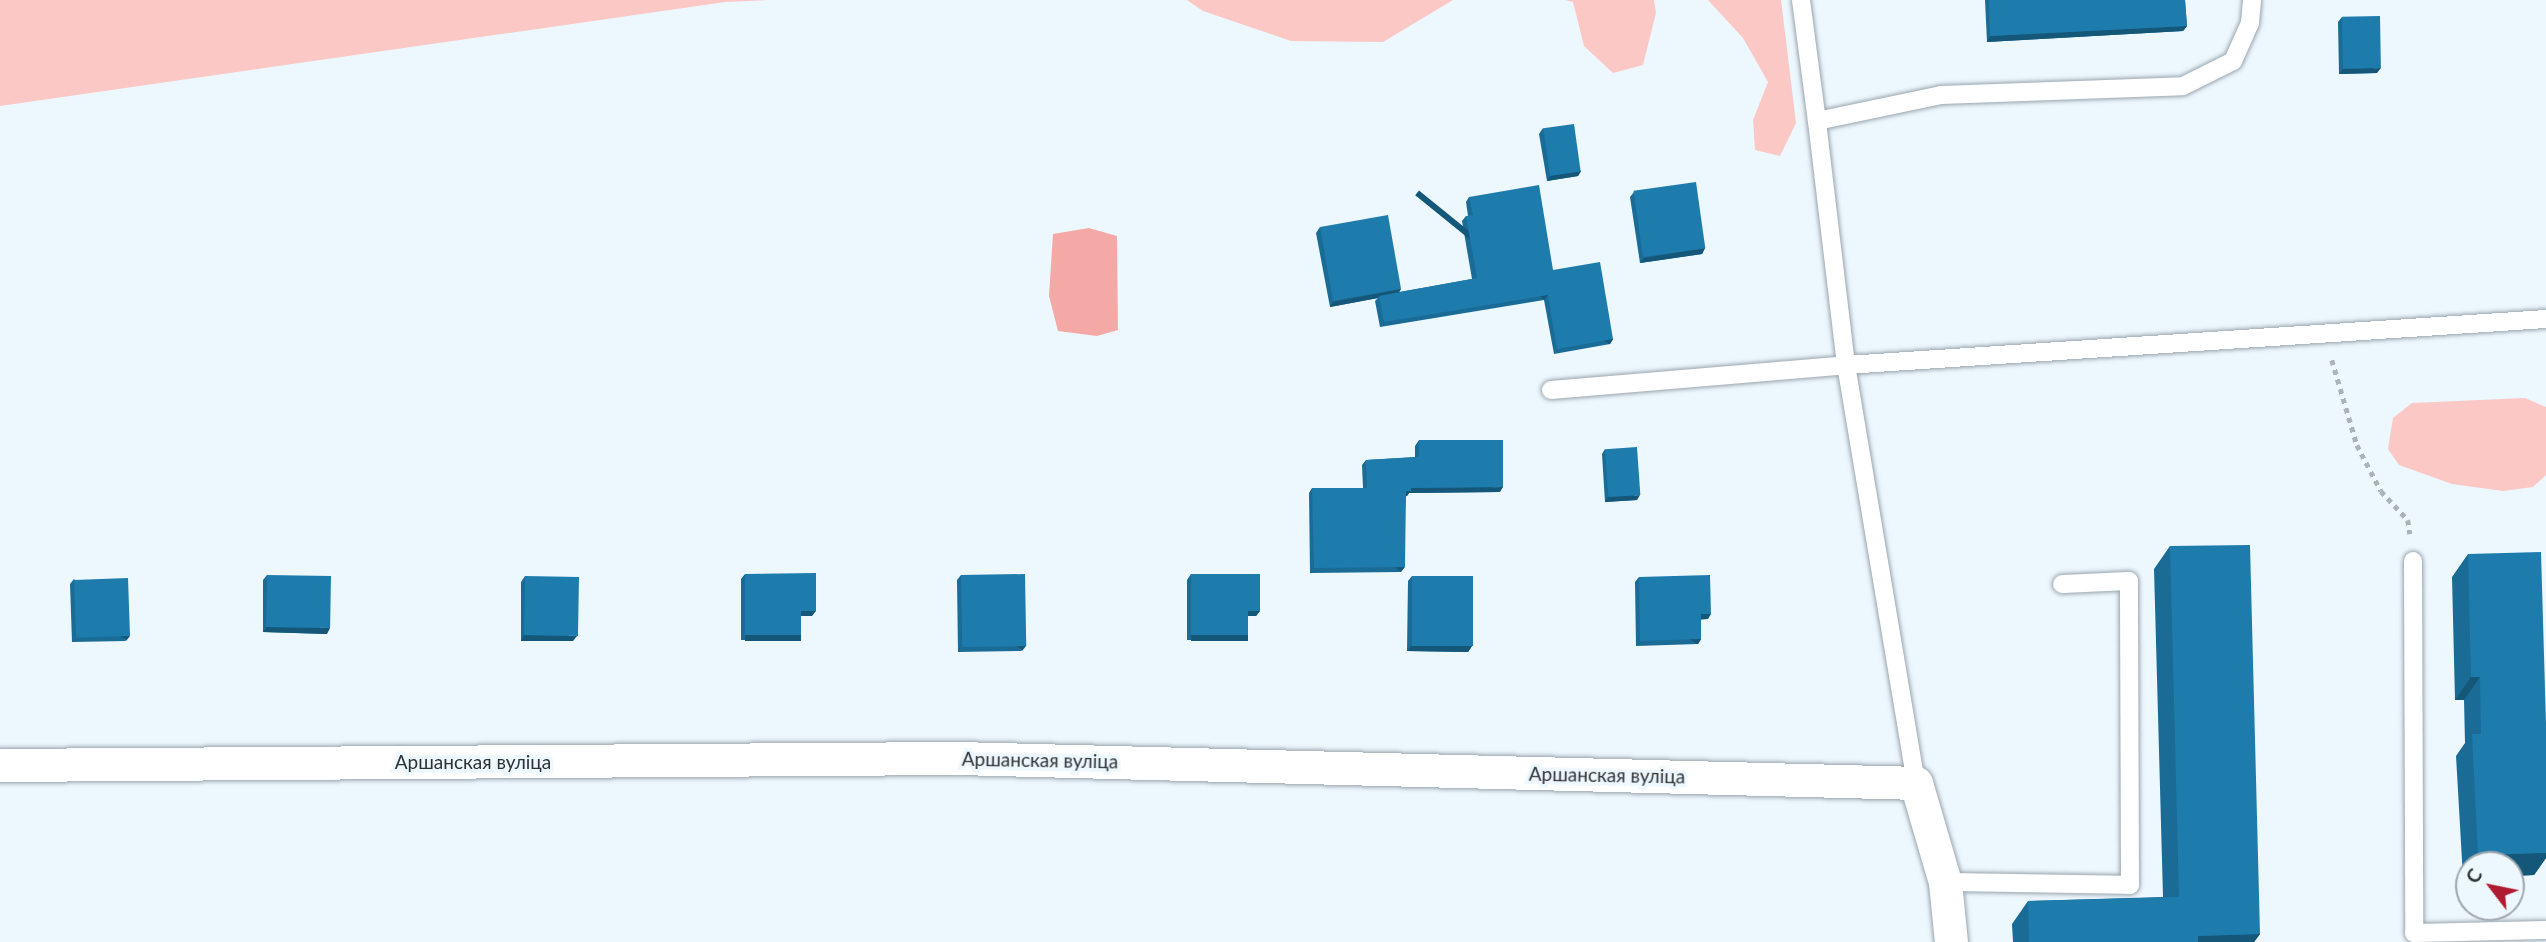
<!DOCTYPE html>
<html>
<head>
<meta charset="utf-8">
<style>
	body { margin:0 }
	#map { position:relative; width:2546px; height:942px; overflow:hidden; background:#edf7fe; font-family:Lato,sans-serif }
	div>[style] { position:absolute }
	.green>* { inset:0; background:#fbc8c6 }
	.water>* { inset:0; background:#f4a9a7 }
	.path>* { height:4.5px; margin-top:-2.25px; transform-origin:0; background:repeating-linear-gradient(90deg,#aab3b8 0 5px,transparent 0 10px) }
	.roads { filter:drop-shadow(0 0 2px #9aa5ad) drop-shadow(0 0 2px #9aa5ad) }
	.service>* { height:18px; margin:-9px; padding:0 9px; transform-origin:9px; border-radius:9px; background:#fff }
	.minor>* { height:33px; margin:-16.5px; padding:0 16.5px; transform-origin:16.5px; border-radius:16.5px; background:#fff }
	.wall>* { inset:0; background:#1a6b95 }
	.shaded-wall>* { inset:0; background:#155779; transform-origin:0 0 }
	.building>* { inset:0; background:#1e7cad; transform-origin:0 0 }
	span { translate:-50% -50%; white-space:nowrap; text-align:center; line-height:1.15; -webkit-text-stroke:7px #edf7fe; paint-order:stroke }
	.street-label { font-size:19px; color:#2d3235 }
	.north { position:absolute; left:2455px; top:851px; width:70px; height:70px; box-sizing:border-box; background:#edf7fe; border:2px solid #a0a8ae; border-radius:50%; rotate:302deg; font-size:19px; font-weight:700; line-height:28px; text-align:center; color:#2d3235 }
	.north::after { content:''; display:block; margin:auto; width:24px; height:32px; background:#af1b31; clip-path:polygon(50% 0,100% 100%,50% 72%,0 100%) }
</style>
</head>
<body>
<div id="map">
	<div class="green">
		<i style="clip-path:polygon(0 0,769px 0,725px 2px,0 106px)"></i>
		<i style="clip-path:polygon(1187px 0,1453px 0,1383px 42px,1291px 41px,1203px 11px)"></i>
		<i style="clip-path:polygon(1565px 0,1654px 0,1656px 13px,1643px 65px,1613px 73px,1584px 46px,1573px 2px)"></i>
		<i style="clip-path:polygon(1708px 0,1781px 0,1796px 123px,1780px 156px,1755px 150px,1753px 120px,1768px 82px,1743px 38px)"></i>
		<i style="clip-path:polygon(2525px 398px,2546px 407px,2546px 475px,2533px 487px,2503px 491px,2452px 484px,2399px 465px,2388px 449px,2393px 418px,2412px 403px)"></i>
	</div>
	<div class="water">
		<i style="clip-path:polygon(1089px 228px,1117px 236px,1118px 330px,1097px 336px,1058px 331px,1049px 296px,1053px 234px)"></i>
	</div>
	<div class="path">
		<i style="left:2332px;top:360px;width:89px;rotate:73.6deg"></i>
		<i style="left:2357px;top:445px;width:52px;rotate:62.4deg"></i>
		<i style="left:2381px;top:491px;width:40px;rotate:47deg"></i>
		<i style="left:2408px;top:520px;width:14px;rotate:82deg"></i>
	</div>
	<div class="roads">
		<div class="service">
			<i style="left:1801px;top:0;width:122px;rotate:82.5deg"></i>
			<i style="left:1551px;top:390px;width:296px;rotate:-4.8deg"></i>
			<i style="left:1846px;top:365px;width:702px;rotate:-3.76deg"></i>
			<i style="left:2413px;top:561px;width:372px;rotate:89.8deg"></i>
			<i style="left:2414px;top:933px;width:132px;rotate:-1.3deg"></i>
			<i style="left:1916px;top:783px;width:424px;rotate:-99.5deg"></i>
			<i style="left:1846px;top:365px;width:246px;rotate:-96.8deg"></i>
			<i style="left:1817px;top:121px;width:127px;rotate:-11.8deg"></i>
			<i style="left:1941px;top:95px;width:242px;rotate:-2.1deg"></i>
			<i style="left:2183px;top:86px;width:56px;rotate:-26.6deg"></i>
			<i style="left:2233px;top:61px;width:42px;rotate:-65.9deg"></i>
			<i style="left:2250px;top:23px;width:23px;rotate:-85deg"></i>
			<i style="left:1945px;top:882px;width:185px;rotate:0.9deg"></i>
			<i style="left:2130px;top:885px;width:304px;rotate:-90.2deg"></i>
			<i style="left:2129px;top:581px;width:67px;rotate:177.4deg"></i>
		</div>
		<div class="minor">
			<i style="left:0;top:765px;width:958px;rotate:-0.42deg"></i>
			<i style="left:958px;top:758px;width:958px;rotate:1.49deg"></i>
			<i style="left:1916px;top:783px;width:103px;rotate:73.7deg"></i>
			<i style="left:1945px;top:882px;width:60px;rotate:84.3deg"></i>
		</div>
	</div>
	<div class="wall">
		<i style="clip-path:polygon(1985px 0,2185px 0,2187px 26px,2183px 31px,1987px 42px)"></i>
		<i style="clip-path:polygon(2342px 17px,2377px 73px,2339px 74px,2338px 22px)"></i>
		<i style="clip-path:polygon(1543px 128px,1581px 171px,1578px 176px,1547px 181px,1539px 134px)"></i>
		<i style="clip-path:polygon(1634px 192px,1705px 248px,1702px 254px,1640px 263px,1630px 197px)"></i>
		<i style="clip-path:polygon(1469px 197px,1553px 270px,1613px 339px,1610px 344px,1554px 354px,1544px 300px,1380px 327px,1375px 301px,1378px 298px,1330px 307px,1316px 233px,1320px 227px,1401px 289px,1399px 292px,1472px 279px,1462px 221px,1466px 216px,1468px 216px,1466px 202px)"></i>
		<i style="clip-path:polygon(1419px 440px,1500px 492px,1409px 493px,1407px 496px,1406px 496px,1401px 572px,1310px 573px,1309px 493px,1312px 488px,1363px 488px,1362px 465px,1366px 460px,1415px 457px,1415px 446px)"></i>
		<i style="clip-path:polygon(1605px 449px,1637px 500px,1605px 502px,1602px 454px)"></i>
		<i style="clip-path:polygon(2170px 546px,2260px 934px,2254px 942px,2013px 942px,2012px 924px,2028px 901px,2163px 897px,2154px 569px)"></i>
		<i style="clip-path:polygon(2468px 554px,2546px 724px,2546px 858px,2534px 875px,2511px 876px,2511px 865px,2469px 865px,2469px 877px,2463px 878px,2456px 756px,2465px 743px,2464px 700px,2455px 700px,2452px 577px)"></i>
		<i style="clip-path:polygon(745px 574px,812px 616px,801px 616px,801px 635px,797px 640px,741px 640px,741px 579px)"></i>
		<i style="clip-path:polygon(1191px 574px,1260px 611px,1256px 616px,1248px 616px,1248px 635px,1244px 640px,1187px 640px,1187px 580px)"></i>
		<i style="clip-path:polygon(267px 575px,327px 634px,263px 632px,263px 580px)"></i>
		<i style="clip-path:polygon(961px 575px,1022px 651px,958px 652px,957px 580px)"></i>
		<i style="clip-path:polygon(525px 576px,573px 641px,521px 641px,521px 582px)"></i>
		<i style="clip-path:polygon(1412px 576px,1472px 646px,1468px 652px,1407px 651px,1408px 581px)"></i>
		<i style="clip-path:polygon(1639px 577px,1708px 619px,1701px 619px,1701px 639px,1698px 644px,1636px 646px,1635px 582px)"></i>
		<i style="clip-path:polygon(74px 579px,126px 641px,72px 642px,70px 584px)"></i>
	</div>
	<div class="shaded-wall">
		<i style="clip-path:polygon(2187px 26px,2183px 31px,1987px 42px,1990px 36px)"></i>
		<i style="clip-path:polygon(2381px 68px,2377px 73px,2339px 74px,2343px 69px)"></i>
		<i style="clip-path:polygon(1581px 171px,1578px 176px,1547px 181px,1550px 176px)"></i>
		<i style="clip-path:polygon(1705px 248px,1702px 254px,1640px 263px,1644px 258px)"></i>
		<i style="clip-path:polygon(1401px 289px,1398px 294px,1379px 296px,1378px 298px,1330px 307px,1333px 302px)"></i>
		<i style="left:1548px;top:295px;width:6px;height:166px;rotate:129deg"></i>
		<i style="left:1613px;top:339px;width:6px;height:57px;rotate:121deg"></i>
		<i style="clip-path:polygon(1503px 487px,1500px 492px,1409px 493px,1407px 496px,1402px 497px,1406px 491px,1411px 488px)"></i>
		<i style="clip-path:polygon(1640px 495px,1637px 500px,1605px 502px,1608px 497px)"></i>
		<i style="left:1405px;top:567px;width:6px;height:91px;rotate:129deg"></i>
		<i style="clip-path:polygon(801px 611px,816px 611px,812px 616px,797px 616px)"></i>
		<i style="clip-path:polygon(1248px 611px,1260px 611px,1256px 616px,1245px 616px)"></i>
		<i style="clip-path:polygon(1701px 614px,1711px 614px,1708px 619px,1697px 620px)"></i>
		<i style="clip-path:polygon(267px 627px,330px 628px,327px 634px,263px 632px)"></i>
		<i style="clip-path:polygon(524px 635px,577px 636px,573px 641px,521px 641px)"></i>
		<i style="left:745px;top:635px;width:56px;height:6px"></i>
		<i style="left:1191px;top:635px;width:57px;height:6px"></i>
		<i style="left:130px;top:636px;width:6px;height:55px;rotate:129deg"></i>
		<i style="left:1701px;top:639px;width:6px;height:61px;rotate:121deg"></i>
		<i style="left:1026px;top:646px;width:6px;height:65px;rotate:129deg"></i>
		<i style="clip-path:polygon(1411px 646px,1472px 646px,1468px 652px,1407px 651px)"></i>
		<i style="clip-path:polygon(2471px 677px,2480px 677px,2464px 700px,2455px 700px)"></i>
		<i style="clip-path:polygon(2546px 853px,2546px 858px,2534px 875px,2511px 876px,2511px 865px,2472px 865px,2478px 855px)"></i>
		<i style="clip-path:polygon(2469px 869px,2469px 877px,2463px 878px)"></i>
		<i style="clip-path:polygon(2260px 934px,2254px 942px,2194px 942px,2198px 936px)"></i>
	</div>
	<div class="building">
		<i style="clip-path:polygon(1989px 0,2185px 0,2187px 26px,1990px 36px)"></i>
		<i style="left:2380px;top:16px;width:52px;height:38px;rotate:89deg"></i>
		<i style="left:1574px;top:124px;width:48px;height:31px;rotate:82deg"></i>
		<i style="left:1696px;top:182px;width:67px;height:63px;rotate:82deg"></i>
		<i style="clip-path:polygon(1539px 185px,1553px 270px,1600px 262px,1613px 339px,1557px 349px,1548px 295px,1384px 322px,1379px 296px,1477px 278px,1466px 216px,1473px 215px,1469px 197px)"></i>
		<i style="left:1388px;top:215px;width:75px;height:69px;rotate:80deg"></i>
		<i style="clip-path:polygon(1419px 440px,1503px 440px,1503px 487px,1411px 488px,1411px 491px,1406px 491px,1405px 567px,1314px 568px,1312px 488px,1367px 488px,1366px 460px,1419px 457px)"></i>
		<i style="left:1637px;top:447px;width:48px;height:32px;rotate:86deg"></i>
		<i style="clip-path:polygon(2250px 545px,2260px 934px,2198px 936px,2198px 942px,2029px 942px,2028px 901px,2179px 897px,2170px 546px)"></i>
		<i style="clip-path:polygon(2541px 552px,2546px 724px,2546px 853px,2478px 855px,2472px 734px,2481px 734px,2480px 677px,2471px 677px,2468px 554px)"></i>
		<i style="clip-path:polygon(816px 573px,816px 611px,801px 611px,801px 635px,745px 635px,745px 574px)"></i>
		<i style="left:1025px;top:574px;width:72px;height:64px;rotate:89deg"></i>
		<i style="clip-path:polygon(1191px 574px,1260px 574px,1260px 611px,1248px 611px,1248px 635px,1191px 635px)"></i>
		<i style="left:267px;top:575px;width:64px;height:52px;rotate:1deg"></i>
		<i style="clip-path:polygon(1710px 575px,1711px 614px,1701px 614px,1701px 639px,1640px 641px,1639px 577px)"></i>
		<i style="left:525px;top:576px;width:54px;height:59px;rotate:1deg"></i>
		<i style="left:1412px;top:576px;width:61px;height:70px"></i>
		<i style="left:128px;top:578px;width:58px;height:54px;rotate:88deg"></i>
	</div>
	<div class="street-label">
		<span style="left:1040px;top:760px;rotate:1deg">Аршанская вуліца</span>
		<span style="left:473px;top:762px">Аршанская вуліца</span>
		<span style="left:1607px;top:775px;rotate:1deg">Аршанская вуліца</span>
	</div>
	<div class="north">С</div>
</div>
</body>
</html>
